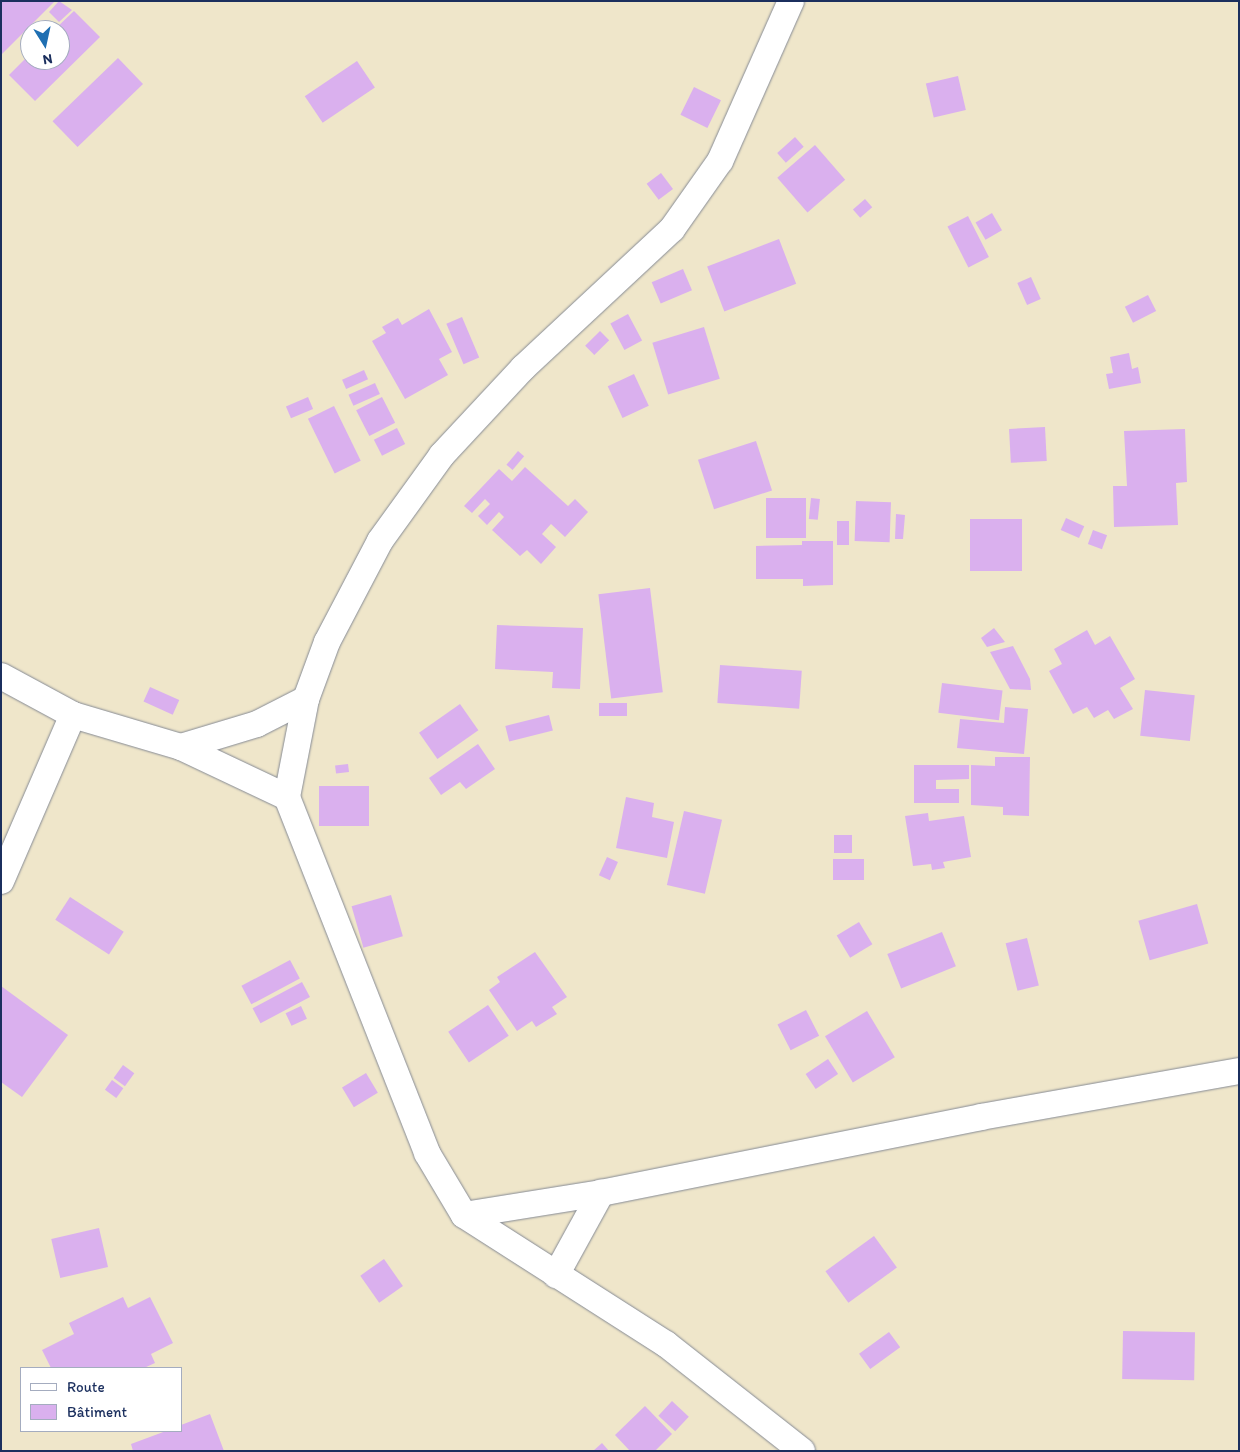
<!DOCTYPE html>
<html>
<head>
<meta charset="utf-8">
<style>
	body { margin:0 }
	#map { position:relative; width:1240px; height:1452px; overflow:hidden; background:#efe6ca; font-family:Itim,sans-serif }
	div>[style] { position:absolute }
	.building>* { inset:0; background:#dab0ee; transform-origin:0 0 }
	.roads { filter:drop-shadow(0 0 1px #858a94) drop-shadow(0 0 1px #858a94) }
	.street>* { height:26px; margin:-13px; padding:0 13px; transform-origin:13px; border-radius:13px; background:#fff }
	span { translate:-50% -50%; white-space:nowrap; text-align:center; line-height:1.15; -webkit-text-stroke:5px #fff; paint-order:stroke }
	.frame { position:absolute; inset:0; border:2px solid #1b2f5e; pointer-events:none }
	.legend { position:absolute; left:20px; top:1367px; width:162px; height:65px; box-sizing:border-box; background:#fff; border:1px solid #a4acbf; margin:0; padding:6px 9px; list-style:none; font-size:15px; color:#1b2f5e }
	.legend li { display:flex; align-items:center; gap:10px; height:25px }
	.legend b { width:25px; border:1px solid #a4acbf }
	.north { position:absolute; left:20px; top:20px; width:50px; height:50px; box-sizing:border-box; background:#fff; border:1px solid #a4acbf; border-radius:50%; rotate:170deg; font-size:14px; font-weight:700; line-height:20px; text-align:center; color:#1b2f5e }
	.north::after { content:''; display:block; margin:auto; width:18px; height:22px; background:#1f6fb2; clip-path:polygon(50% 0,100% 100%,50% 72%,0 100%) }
</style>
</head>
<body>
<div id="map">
	<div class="building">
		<i style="clip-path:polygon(3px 1px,55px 1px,1px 55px,1px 3px)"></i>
		<i style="clip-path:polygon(59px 1px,72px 10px,59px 22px,49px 12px)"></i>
		<i style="clip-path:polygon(74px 11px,100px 37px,35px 101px,9px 75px,30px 54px,30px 60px,60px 60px,60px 30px,54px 30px)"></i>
		<i style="left:118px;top:58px;width:36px;height:91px;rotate:46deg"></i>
		<i style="left:357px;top:61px;width:32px;height:63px;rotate:56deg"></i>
		<i style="left:958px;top:76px;width:35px;height:33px;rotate:77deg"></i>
		<i style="left:694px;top:87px;width:30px;height:31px;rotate:26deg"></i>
		<i style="left:795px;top:137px;width:13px;height:24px;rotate:48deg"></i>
		<i style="left:815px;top:145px;width:46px;height:50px;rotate:49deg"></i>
		<i style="left:661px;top:173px;width:20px;height:18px;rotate:53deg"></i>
		<i style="left:865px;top:199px;width:11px;height:16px;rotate:49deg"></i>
		<i style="left:992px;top:213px;width:20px;height:19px;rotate:60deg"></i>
		<i style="left:968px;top:216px;width:46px;height:23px;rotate:63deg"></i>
		<i style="left:779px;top:239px;width:48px;height:77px;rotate:69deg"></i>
		<i style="left:683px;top:269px;width:23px;height:34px;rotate:67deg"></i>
		<i style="left:1031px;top:277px;width:24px;height:15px;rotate:66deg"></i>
		<i style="left:1148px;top:295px;width:18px;height:26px;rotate:63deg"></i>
		<i style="clip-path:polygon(429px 309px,452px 352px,439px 359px,448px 375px,405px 399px,372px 341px,386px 333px,382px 327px,398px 318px,402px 325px)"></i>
		<i style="left:628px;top:314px;width:30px;height:20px;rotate:62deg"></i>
		<i style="left:462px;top:317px;width:44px;height:17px;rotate:67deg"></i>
		<i style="left:704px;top:327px;width:54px;height:54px;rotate:73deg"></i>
		<i style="left:600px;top:331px;width:13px;height:21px;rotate:45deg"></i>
		<i style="clip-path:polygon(1129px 353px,1132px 369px,1138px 367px,1141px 383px,1109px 389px,1106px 374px,1113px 373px,1110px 357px)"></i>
		<i style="left:364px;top:370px;width:10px;height:24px;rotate:66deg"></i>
		<i style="left:634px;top:374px;width:35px;height:29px;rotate:65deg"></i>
		<i style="left:375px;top:383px;width:12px;height:29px;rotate:66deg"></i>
		<i style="left:308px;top:397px;width:13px;height:24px;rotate:67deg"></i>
		<i style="left:382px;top:397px;width:29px;height:29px;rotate:63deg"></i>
		<i style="left:334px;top:406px;width:61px;height:29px;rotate:64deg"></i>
		<i style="left:1045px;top:427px;width:34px;height:36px;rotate:87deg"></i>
		<i style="left:397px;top:428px;width:18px;height:26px;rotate:63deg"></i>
		<i style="clip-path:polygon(1185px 429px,1187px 482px,1176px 483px,1178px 525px,1114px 527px,1113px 486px,1127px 486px,1124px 431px)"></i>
		<i style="left:756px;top:441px;width:52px;height:61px;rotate:72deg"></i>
		<i style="left:518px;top:451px;width:8px;height:18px;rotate:40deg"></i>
		<i style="clip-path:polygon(525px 467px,568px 506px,575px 499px,588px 512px,565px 537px,551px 524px,542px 534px,556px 547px,541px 564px,527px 550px,520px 556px,492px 530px,504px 517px,499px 512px,487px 525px,478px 516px,490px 504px,485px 499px,472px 513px,464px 506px,499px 469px,512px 481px)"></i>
		<i style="left:806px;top:498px;width:40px;height:40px;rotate:90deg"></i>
		<i style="left:811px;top:498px;width:9px;height:21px;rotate:6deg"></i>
		<i style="left:856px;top:501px;width:35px;height:40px;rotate:2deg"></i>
		<i style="clip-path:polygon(896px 514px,905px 515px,903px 539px,895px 539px)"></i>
		<i style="left:1066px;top:518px;width:20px;height:13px;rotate:24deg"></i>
		<i style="left:970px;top:519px;width:52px;height:52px"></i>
		<i style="left:837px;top:521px;width:12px;height:24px"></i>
		<i style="left:1093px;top:530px;width:15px;height:15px;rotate:20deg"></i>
		<i style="clip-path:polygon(802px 541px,833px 541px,833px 585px,803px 586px,803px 579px,756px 579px,756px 546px,802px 545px)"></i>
		<i style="left:650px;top:588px;width:105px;height:52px;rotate:83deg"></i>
		<i style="clip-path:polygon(497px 625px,583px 628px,580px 689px,552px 688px,553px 672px,495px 669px)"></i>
		<i style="clip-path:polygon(994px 628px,1005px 642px,987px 647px,981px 638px)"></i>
		<i style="clip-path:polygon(1087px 630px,1095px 645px,1110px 636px,1135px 679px,1120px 688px,1133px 709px,1114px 719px,1108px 710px,1094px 718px,1087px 707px,1073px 714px,1049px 671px,1062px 664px,1054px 649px)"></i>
		<i style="clip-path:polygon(1013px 646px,1030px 679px,1031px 690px,1010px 689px,990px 652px)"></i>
		<i style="left:720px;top:665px;width:82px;height:38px;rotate:4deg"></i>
		<i style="left:942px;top:683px;width:61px;height:30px;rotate:7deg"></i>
		<i style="left:150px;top:687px;width:32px;height:16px;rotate:24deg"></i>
		<i style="left:1145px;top:690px;width:50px;height:46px;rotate:6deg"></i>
		<i style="left:627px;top:703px;width:13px;height:28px;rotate:90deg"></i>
		<i style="left:460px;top:704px;width:32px;height:50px;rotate:55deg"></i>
		<i style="clip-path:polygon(1005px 707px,1028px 709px,1024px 754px,957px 748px,960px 719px,1004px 723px)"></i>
		<i style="left:549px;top:715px;width:16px;height:45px;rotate:76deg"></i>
		<i style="clip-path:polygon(478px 744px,495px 769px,466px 789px,460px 782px,441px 795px,429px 778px)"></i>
		<i style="clip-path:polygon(995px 757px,1030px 757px,1029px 816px,1003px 815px,1003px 807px,971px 805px,971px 765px,995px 766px)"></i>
		<i style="left:348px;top:764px;width:8px;height:13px;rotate:83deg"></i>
		<i style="clip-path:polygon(914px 765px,969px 765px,969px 779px,936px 780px,936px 789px,959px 789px,959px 803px,914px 803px)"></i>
		<i style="left:369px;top:786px;width:40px;height:50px;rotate:90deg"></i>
		<i style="clip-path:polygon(626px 797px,654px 803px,652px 817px,674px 822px,667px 858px,616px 848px)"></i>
		<i style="left:684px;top:811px;width:39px;height:76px;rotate:13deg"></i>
		<i style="clip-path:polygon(928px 813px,929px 821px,964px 816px,971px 857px,943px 862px,945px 868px,932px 870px,931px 864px,913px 866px,905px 816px)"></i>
		<i style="left:834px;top:835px;width:18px;height:18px"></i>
		<i style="left:607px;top:857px;width:12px;height:20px;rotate:24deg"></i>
		<i style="left:833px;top:859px;width:31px;height:21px"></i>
		<i style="left:391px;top:895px;width:43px;height:41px;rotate:74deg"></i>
		<i style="left:70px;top:897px;width:64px;height:27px;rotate:33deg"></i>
		<i style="left:1197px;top:904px;width:41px;height:61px;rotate:74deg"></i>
		<i style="left:859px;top:922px;width:26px;height:26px;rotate:59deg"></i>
		<i style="left:942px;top:932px;width:37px;height:59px;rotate:68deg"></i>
		<i style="left:1027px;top:938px;width:49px;height:22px;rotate:76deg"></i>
		<i style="clip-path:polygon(535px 952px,567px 997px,552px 1007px,557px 1014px,536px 1027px,532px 1021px,517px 1031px,489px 990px,500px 982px,497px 977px)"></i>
		<i style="left:290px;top:960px;width:21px;height:55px;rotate:62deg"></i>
		<i style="left:302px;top:982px;width:17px;height:56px;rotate:62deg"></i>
		<i style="clip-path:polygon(1px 986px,68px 1035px,22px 1097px,1px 1082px)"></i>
		<i style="left:488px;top:1005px;width:37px;height:48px;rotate:56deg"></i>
		<i style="left:301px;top:1006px;width:14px;height:17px;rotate:65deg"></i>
		<i style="left:806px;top:1010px;width:29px;height:32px;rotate:63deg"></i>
		<i style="left:867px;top:1011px;width:54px;height:49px;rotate:59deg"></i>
		<i style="left:828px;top:1059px;width:18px;height:27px;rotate:56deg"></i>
		<i style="left:123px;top:1065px;width:14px;height:16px;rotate:36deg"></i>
		<i style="left:366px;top:1073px;width:23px;height:28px;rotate:59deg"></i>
		<i style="left:112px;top:1080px;width:14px;height:12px;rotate:36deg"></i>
		<i style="left:99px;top:1228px;width:40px;height:49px;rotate:77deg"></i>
		<i style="left:874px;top:1236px;width:39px;height:60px;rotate:54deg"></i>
		<i style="left:384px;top:1259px;width:33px;height:29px;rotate:55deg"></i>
		<i style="clip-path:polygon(123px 1297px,128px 1308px,150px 1297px,173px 1343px,151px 1354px,155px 1363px,144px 1368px,51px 1368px,42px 1350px,74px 1334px,69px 1323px)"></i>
		<i style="left:1123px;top:1331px;width:72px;height:48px;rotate:1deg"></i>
		<i style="left:889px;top:1332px;width:19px;height:37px;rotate:54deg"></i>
		<i style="left:672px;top:1401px;width:23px;height:20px;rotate:43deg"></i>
		<i style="clip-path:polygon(645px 1406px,672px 1434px,655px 1451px,630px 1451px,615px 1435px)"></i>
		<i style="clip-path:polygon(210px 1414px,224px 1451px,133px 1451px,131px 1444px,166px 1431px,181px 1431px,181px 1425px)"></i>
		<i style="clip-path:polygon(602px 1443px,609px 1451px,593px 1451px)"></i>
	</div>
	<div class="roads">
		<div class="street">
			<i style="left:791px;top:1px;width:175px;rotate:113.9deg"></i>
			<i style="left:720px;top:161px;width:83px;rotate:125.2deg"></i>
			<i style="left:672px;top:229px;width:204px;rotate:137deg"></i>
			<i style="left:523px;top:368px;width:119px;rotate:133deg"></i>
			<i style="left:442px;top:455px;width:106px;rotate:125.8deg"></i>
			<i style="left:380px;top:541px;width:114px;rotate:117.7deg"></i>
			<i style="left:327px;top:642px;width:61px;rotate:110.2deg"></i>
			<i style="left:306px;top:699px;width:100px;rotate:101deg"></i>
			<i style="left:287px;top:797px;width:383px;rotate:68.5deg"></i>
			<i style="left:427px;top:1153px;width:72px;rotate:59.2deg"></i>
			<i style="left:464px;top:1215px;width:240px;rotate:32.6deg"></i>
			<i style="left:666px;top:1344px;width:173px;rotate:38.2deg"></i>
			<i style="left:1px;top:676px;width:82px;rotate:28.4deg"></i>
			<i style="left:73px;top:715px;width:113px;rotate:16.5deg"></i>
			<i style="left:181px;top:747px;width:117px;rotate:25.3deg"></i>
			<i style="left:181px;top:747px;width:79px;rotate:-16.8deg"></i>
			<i style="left:257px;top:724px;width:55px;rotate:-27deg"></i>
			<i style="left:1px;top:881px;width:181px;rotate:-66.6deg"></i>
			<i style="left:464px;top:1215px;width:139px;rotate:-9.1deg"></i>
			<i style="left:601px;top:1193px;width:388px;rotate:-11.3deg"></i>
			<i style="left:981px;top:1117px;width:262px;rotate:-10.1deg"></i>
			<i style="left:556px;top:1275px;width:94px;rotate:-61.2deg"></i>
		</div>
	</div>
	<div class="frame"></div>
	<ul class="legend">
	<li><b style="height:6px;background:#fff"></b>Route</li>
	<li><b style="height:14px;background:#dab0ee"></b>Bâtiment</li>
	</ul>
	<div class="north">N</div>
</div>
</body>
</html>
